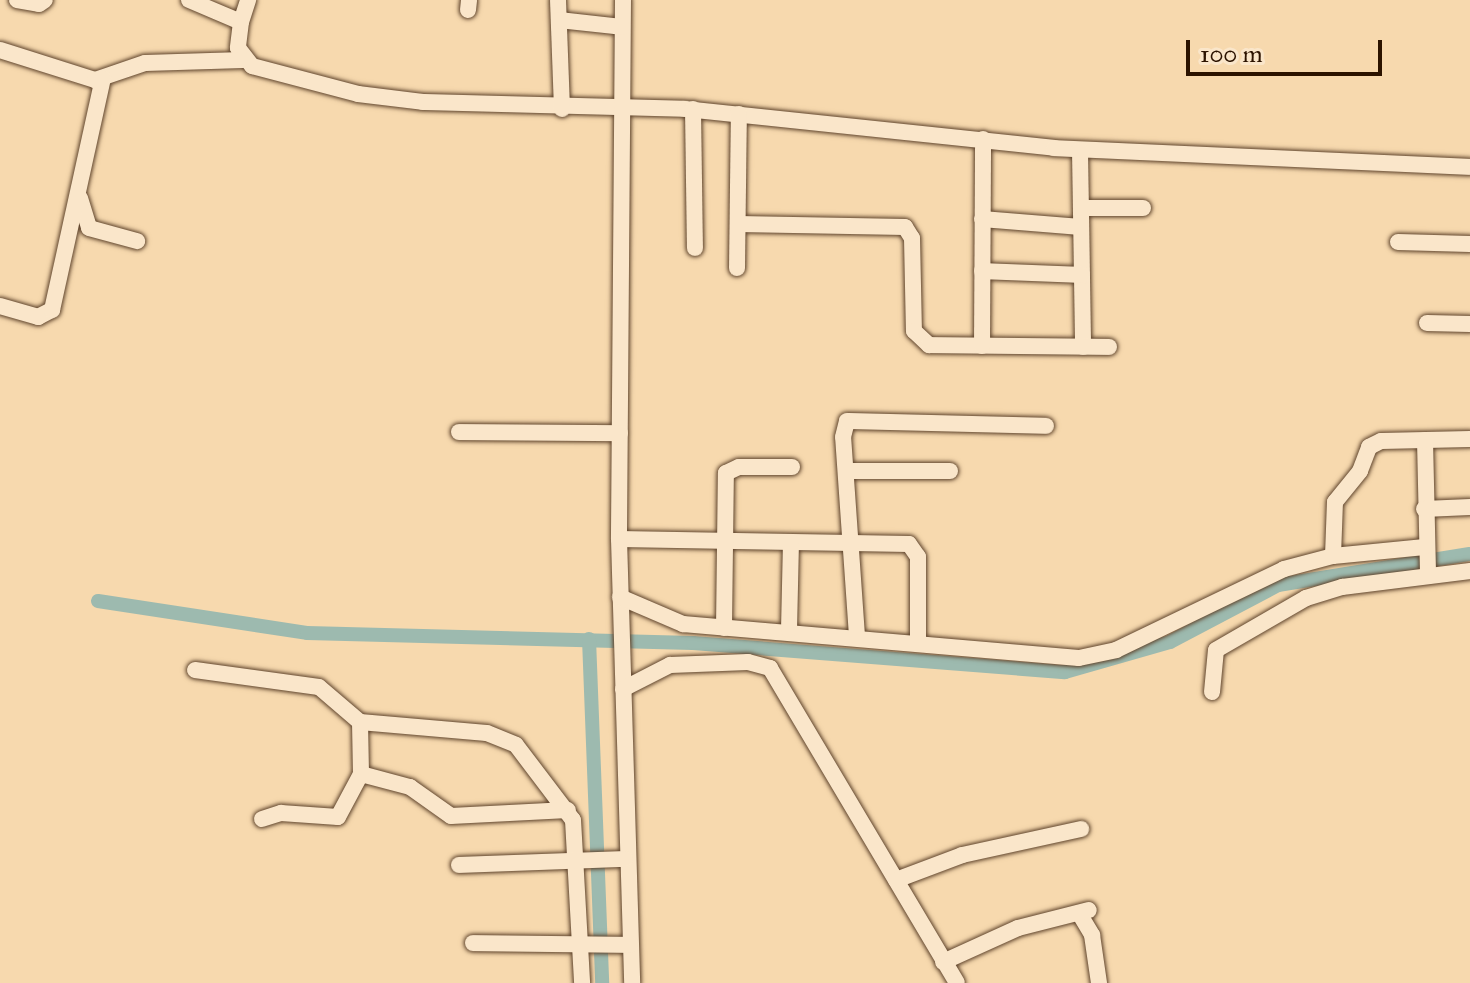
<!DOCTYPE html>
<html>
<head>
<meta charset="utf-8">
<style>
	body { margin:0 }
	#map { position:relative; width:1470px; height:983px; overflow:hidden; background:#f7d9ae; font-family:"IM FELL Great Primer",serif }
	div>[style] { position:absolute }
	.canal>* { height:14px; margin:-7px; padding:0 7px; transform-origin:7px; border-radius:7px; background:#9dbaaf }
	.roads { filter:drop-shadow(0 0 2px #5f442c) drop-shadow(0 0 2px #5f442c) }
	.minor>* { height:16px; margin:-8px; padding:0 8px; transform-origin:8px; border-radius:8px; background:#fae6ca }
	span { translate:-50% -50%; white-space:nowrap; text-align:center; line-height:1.15; -webkit-text-stroke:7px #fae6ca; paint-order:stroke }
	.scale { position:absolute; left:1186px; top:40px; width:196px; height:36px; box-sizing:border-box; border:4px solid #2c1300; border-top:0; padding-left:10px; font-size:24px; line-height:28px; white-space:nowrap; color:#2c1300; -webkit-text-stroke:6px #fae6ca; paint-order:stroke }
</style>
</head>
<body>
<div id="map">
	<div class="canal">
		<i style="left:98px;top:601px;width:211px;rotate:8.7deg"></i>
		<i style="left:307px;top:633px;width:386px;rotate:1.5deg"></i>
		<i style="left:693px;top:643px;width:373px;rotate:4.5deg"></i>
		<i style="left:1065px;top:672px;width:109px;rotate:-15.9deg"></i>
		<i style="left:1170px;top:642px;width:122px;rotate:-27.8deg"></i>
		<i style="left:1278px;top:585px;width:194px;rotate:-9.2deg"></i>
		<i style="left:589px;top:639px;width:344px;rotate:87.8deg"></i>
	</div>
	<div class="roads">
		<div class="minor">
			<i style="left:17px;top:0;width:22px;rotate:10deg"></i>
			<i style="left:39px;top:4px;width:7px;rotate:-34deg"></i>
			<i style="left:189px;top:0;width:56px;rotate:22.9deg"></i>
			<i style="left:241px;top:22px;width:26px;rotate:97deg"></i>
			<i style="left:238px;top:48px;width:23px;rotate:52deg"></i>
			<i style="left:252px;top:66px;width:110px;rotate:14.8deg"></i>
			<i style="left:358px;top:94px;width:65px;rotate:7deg"></i>
			<i style="left:423px;top:102px;width:262px;rotate:1.5deg"></i>
			<i style="left:685px;top:109px;width:371px;rotate:6deg"></i>
			<i style="left:1054px;top:148px;width:416px;rotate:2.6deg"></i>
			<i style="left:558px;top:0;width:109px;rotate:87.9deg"></i>
			<i style="left:623px;top:0;width:539px;rotate:90.43deg"></i>
			<i style="left:619px;top:539px;width:444px;rotate:88.3deg"></i>
			<i style="left:468px;top:10px;width:10px;rotate:-84deg"></i>
			<i style="left:559px;top:20px;width:63px;rotate:6.3deg"></i>
			<i style="left:241px;top:22px;width:23px;rotate:-72deg"></i>
			<i style="left:0;top:50px;width:100px;rotate:17.5deg"></i>
			<i style="left:95px;top:80px;width:53px;rotate:-18.8deg"></i>
			<i style="left:145px;top:63px;width:98px;rotate:-1.8deg"></i>
			<i style="left:693px;top:109px;width:139px;rotate:89.2deg"></i>
			<i style="left:1080px;top:150px;width:197px;rotate:89.1deg"></i>
			<i style="left:80px;top:198px;width:31px;rotate:73deg"></i>
			<i style="left:89px;top:228px;width:50px;rotate:15.2deg"></i>
			<i style="left:1081px;top:208px;width:62px"></i>
			<i style="left:982px;top:219px;width:99px;rotate:4.6deg"></i>
			<i style="left:738px;top:224px;width:167px;rotate:1deg"></i>
			<i style="left:905px;top:227px;width:13px;rotate:58deg"></i>
			<i style="left:912px;top:238px;width:93px;rotate:88.8deg"></i>
			<i style="left:914px;top:331px;width:21px;rotate:43deg"></i>
			<i style="left:929px;top:345px;width:180px;rotate:0.6deg"></i>
			<i style="left:1398px;top:242px;width:72px;rotate:1.6deg"></i>
			<i style="left:737px;top:268px;width:154px;rotate:-89.3deg"></i>
			<i style="left:982px;top:271px;width:100px;rotate:2.3deg"></i>
			<i style="left:0;top:306px;width:40px;rotate:16deg"></i>
			<i style="left:38px;top:317px;width:16px;rotate:-27deg"></i>
			<i style="left:52px;top:310px;width:237px;rotate:-77.6deg"></i>
			<i style="left:1427px;top:323px;width:43px;rotate:1.3deg"></i>
			<i style="left:982px;top:346px;width:207px;rotate:-89.7deg"></i>
			<i style="left:459px;top:432px;width:161px;rotate:0.4deg"></i>
			<i style="left:1425px;top:440px;width:136px;rotate:88.7deg"></i>
			<i style="left:846px;top:471px;width:104px"></i>
			<i style="left:1424px;top:509px;width:46px;rotate:-2.5deg"></i>
			<i style="left:619px;top:539px;width:290px;rotate:1deg"></i>
			<i style="left:909px;top:544px;width:16px;rotate:55deg"></i>
			<i style="left:918px;top:557px;width:85px;rotate:90deg"></i>
			<i style="left:1333px;top:556px;width:54px;rotate:-87.9deg"></i>
			<i style="left:1335px;top:502px;width:40px;rotate:-51deg"></i>
			<i style="left:1360px;top:471px;width:26px;rotate:-69deg"></i>
			<i style="left:1369px;top:447px;width:13px;rotate:-27deg"></i>
			<i style="left:1381px;top:441px;width:89px;rotate:-1.3deg"></i>
			<i style="left:620px;top:597px;width:69px;rotate:23.2deg"></i>
			<i style="left:683px;top:624px;width:397px;rotate:4.9deg"></i>
			<i style="left:1079px;top:658px;width:38px;rotate:-12deg"></i>
			<i style="left:1116px;top:650px;width:187px;rotate:-25.7deg"></i>
			<i style="left:1284px;top:569px;width:51px;rotate:-14.9deg"></i>
			<i style="left:1333px;top:556px;width:92px;rotate:-5.6deg"></i>
			<i style="left:724px;top:628px;width:155px;rotate:-89.3deg"></i>
			<i style="left:726px;top:473px;width:14px;rotate:-25deg"></i>
			<i style="left:739px;top:467px;width:53px"></i>
			<i style="left:789px;top:630px;width:88px;rotate:-88.7deg"></i>
			<i style="left:857px;top:636px;width:199px;rotate:-94deg"></i>
			<i style="left:843px;top:437px;width:16px;rotate:-76deg"></i>
			<i style="left:847px;top:421px;width:199px;rotate:1.4deg"></i>
			<i style="left:195px;top:670px;width:125px;rotate:7.8deg"></i>
			<i style="left:319px;top:687px;width:54px;rotate:40.5deg"></i>
			<i style="left:360px;top:722px;width:127px;rotate:5deg"></i>
			<i style="left:487px;top:733px;width:31px;rotate:22deg"></i>
			<i style="left:516px;top:745px;width:94px;rotate:52.8deg"></i>
			<i style="left:573px;top:820px;width:163px;rotate:86.8deg"></i>
			<i style="left:623px;top:689px;width:53px;rotate:-27.1deg"></i>
			<i style="left:670px;top:665px;width:78px;rotate:-2.2deg"></i>
			<i style="left:748px;top:662px;width:23px;rotate:15deg"></i>
			<i style="left:770px;top:668px;width:366px;rotate:59.3deg"></i>
			<i style="left:1212px;top:692px;width:42px;rotate:-84.6deg"></i>
			<i style="left:1216px;top:650px;width:104px;rotate:-30deg"></i>
			<i style="left:1306px;top:598px;width:38px;rotate:-17deg"></i>
			<i style="left:1342px;top:587px;width:129px;rotate:-7.1deg"></i>
			<i style="left:360px;top:722px;width:52px;rotate:88.9deg"></i>
			<i style="left:361px;top:774px;width:51px;rotate:14.9deg"></i>
			<i style="left:410px;top:787px;width:50px;rotate:35.3deg"></i>
			<i style="left:451px;top:816px;width:117px;rotate:-2.9deg"></i>
			<i style="left:262px;top:819px;width:20px;rotate:-18deg"></i>
			<i style="left:281px;top:813px;width:57px;rotate:4deg"></i>
			<i style="left:338px;top:817px;width:49px;rotate:-61.9deg"></i>
			<i style="left:459px;top:865px;width:166px;rotate:-2.1deg"></i>
			<i style="left:896px;top:880px;width:71px;rotate:-20.7deg"></i>
			<i style="left:962px;top:855px;width:122px;rotate:-12.3deg"></i>
			<i style="left:1079px;top:913px;width:26px;rotate:59deg"></i>
			<i style="left:1092px;top:935px;width:49px;rotate:81.7deg"></i>
			<i style="left:473px;top:943px;width:157px;rotate:0.7deg"></i>
			<i style="left:943px;top:962px;width:82px;rotate:-24.4deg"></i>
			<i style="left:1018px;top:928px;width:73px;rotate:-14.2deg"></i>
		</div>
	</div>
	<div class="scale">100 m</div>
</div>
</body>
</html>
